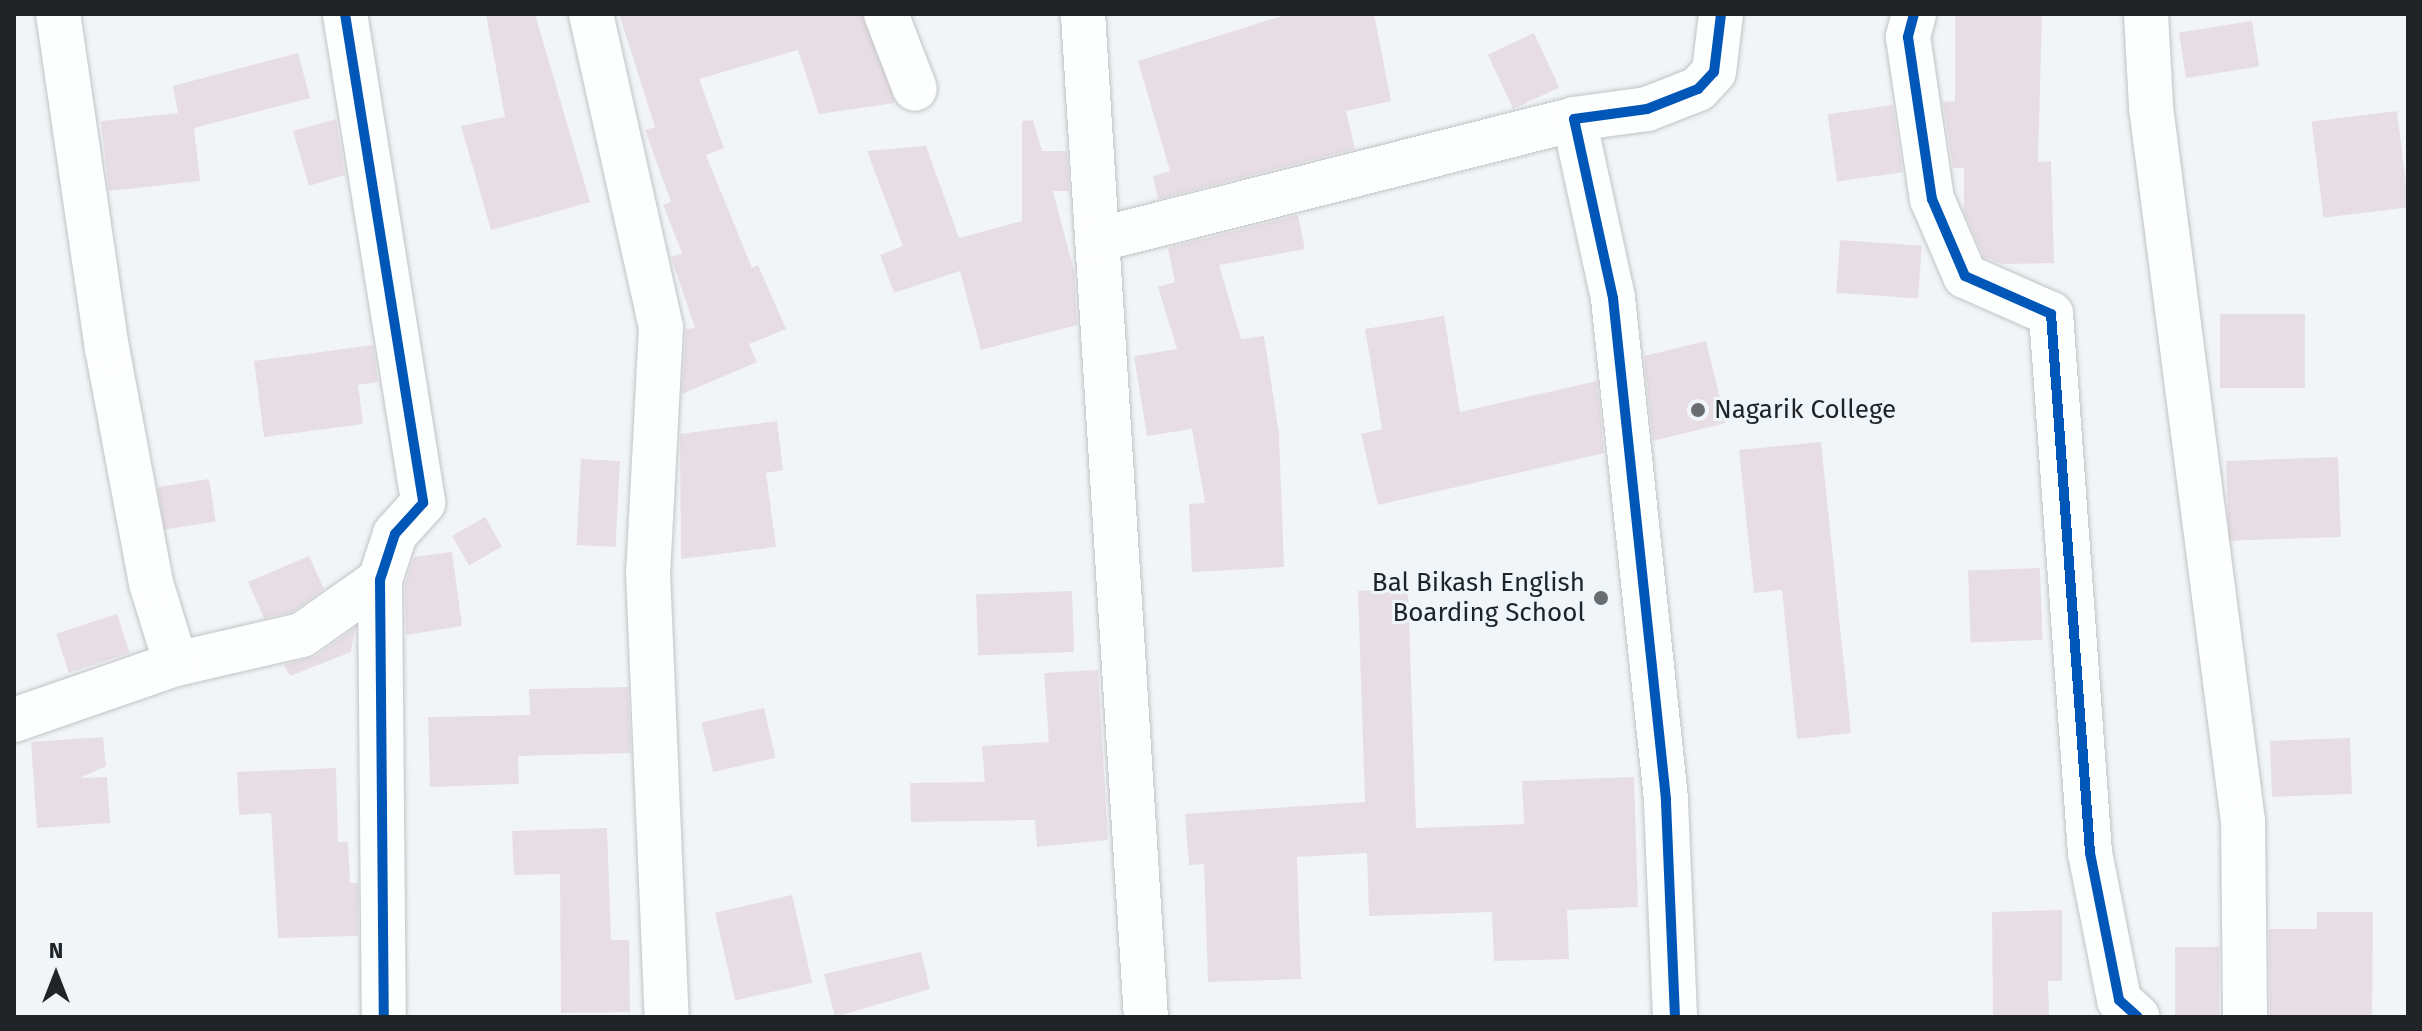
<!DOCTYPE html>
<html>
<head>
<meta charset="utf-8">
<style>
	body { margin:0 }
	#map { position:relative; width:2422px; height:1031px; overflow:hidden; background:#f2f5f8; font-family:"Fira Sans",sans-serif }
	div>[style] { position:absolute }
	.building>* { inset:0; background:#e7dee4; transform-origin:0 0 }
	.roads { filter:drop-shadow(0 0 2px #c1c4c6) drop-shadow(0 0 2px #c1c4c6) }
	.street>* { height:44px; margin:-22px; padding:0 22px; transform-origin:22px; border-radius:22px; background:#fdfefe }
	.cycleway>* { height:10px; margin:-5px; padding:0 5px; transform-origin:5px; border-radius:5px; background:#0057b8 }
	.dots>* { width:22px; height:22px; translate:-50% -50%; box-sizing:border-box; border:4px solid #eef6fc; border-radius:50% }
	span { translate:-50% -50%; white-space:nowrap; text-align:center; line-height:1.15; -webkit-text-stroke:6px #eef6fc; paint-order:stroke }
	.poi-label { font-size:26px; color:#212426 }
	.left { translate:0 -50%; text-align:left }
	.right { translate:-100% -50%; text-align:right }
	.frame { position:absolute; inset:0; border:16px solid #212426; pointer-events:none }
	.north { position:absolute; left:16px; top:935px; width:80px; height:80px; -webkit-text-stroke:6px #eef6fc; paint-order:stroke; rotate:0deg; font-size:22px; font-weight:700; line-height:32px; text-align:center; color:#212426 }
	.north::after { content:''; display:block; margin:auto; width:28px; height:36px; background:#212426; clip-path:polygon(50% 0,100% 100%,50% 72%,0 100%) }
</style>
</head>
<body>
<div id="map">
	<div class="building">
		<i style="clip-path:polygon(486px 14px,535px 14px,590px 202px,491px 230px,461px 126px,505px 117px)"></i>
		<i style="clip-path:polygon(619px 14px,862px 14px,895px 103px,819px 114px,798px 50px,699px 79px,724px 148px,706px 155px,752px 268px,758px 265px,786px 329px,749px 344px,757px 362px,682px 394px,686px 329px,695px 328px,671px 257px,682px 253px,663px 205px,671px 202px,645px 130px,655px 127px)"></i>
		<i style="clip-path:polygon(1288px 14px,1374px 14px,1391px 101px,1346px 111px,1355px 149px,1158px 199px,1153px 176px,1170px 171px,1138px 61px)"></i>
		<i style="clip-path:polygon(1955px 14px,2042px 14px,2038px 162px,2051px 161px,2054px 263px,2001px 264px,1984px 257px,1964px 211px,1964px 168px,1953px 168px,1943px 102px,1955px 101px)"></i>
		<i style="left:2252px;top:21px;width:46px;height:74px;rotate:81deg"></i>
		<i style="left:1534px;top:33px;width:60px;height:51px;rotate:65deg"></i>
		<i style="clip-path:polygon(298px 53px,310px 98px,194px 128px,200px 181px,109px 191px,101px 121px,178px 113px,173px 86px)"></i>
		<i style="left:1893px;top:105px;width:68px;height:66px;rotate:82deg"></i>
		<i style="left:2397px;top:111px;width:97px;height:86px;rotate:83deg"></i>
		<i style="clip-path:polygon(336px 119px,345px 175px,309px 186px,293px 131px)"></i>
		<i style="clip-path:polygon(1033px 120px,1042px 151px,1067px 151px,1069px 191px,1053px 191px,1074px 271px,1077px 325px,981px 350px,960px 271px,894px 293px,880px 255px,903px 246px,867px 151px,926px 146px,959px 238px,1022px 221px,1022px 121px)"></i>
		<i style="clip-path:polygon(1298px 215px,1305px 249px,1219px 265px,1241px 339px,1264px 336px,1279px 434px,1284px 567px,1192px 572px,1189px 504px,1205px 503px,1192px 429px,1147px 436px,1134px 356px,1177px 349px,1158px 287px,1175px 282px,1168px 248px)"></i>
		<i style="left:1840px;top:240px;width:82px;height:53px;rotate:4deg"></i>
		<i style="left:2220px;top:314px;width:85px;height:74px"></i>
		<i style="clip-path:polygon(1444px 316px,1460px 412px,1597px 381px,1604px 453px,1378px 505px,1361px 434px,1382px 429px,1365px 329px)"></i>
		<i style="clip-path:polygon(1706px 341px,1726px 423px,1653px 441px,1644px 356px)"></i>
		<i style="clip-path:polygon(373px 345px,378px 382px,358px 385px,363px 424px,264px 437px,254px 361px)"></i>
		<i style="clip-path:polygon(777px 421px,783px 470px,766px 473px,776px 547px,681px 559px,680px 434px)"></i>
		<i style="clip-path:polygon(1821px 442px,1851px 733px,1797px 739px,1782px 590px,1754px 593px,1739px 450px)"></i>
		<i style="left:2338px;top:457px;width:80px;height:112px;rotate:88deg"></i>
		<i style="left:581px;top:459px;width:39px;height:86px;rotate:3deg"></i>
		<i style="left:209px;top:479px;width:43px;height:52px;rotate:81deg"></i>
		<i style="left:485px;top:517px;width:34px;height:38px;rotate:60deg"></i>
		<i style="clip-path:polygon(452px 552px,462px 626px,406px 635px,405px 584px,414px 557px)"></i>
		<i style="clip-path:polygon(309px 556px,324px 589px,292px 612px,264px 618px,248px 582px)"></i>
		<i style="left:2040px;top:568px;width:72px;height:72px;rotate:88deg"></i>
		<i style="clip-path:polygon(1408px 589px,1416px 828px,1524px 824px,1522px 781px,1634px 777px,1638px 907px,1567px 910px,1569px 959px,1494px 961px,1492px 912px,1369px 916px,1367px 853px,1297px 857px,1301px 979px,1208px 982px,1204px 864px,1189px 865px,1185px 814px,1365px 802px,1358px 591px)"></i>
		<i style="left:1072px;top:591px;width:61px;height:96px;rotate:88deg"></i>
		<i style="left:117px;top:614px;width:41px;height:64px;rotate:72deg"></i>
		<i style="clip-path:polygon(355px 628px,351px 652px,290px 676px,284px 665px,316px 656px)"></i>
		<i style="clip-path:polygon(1098px 670px,1108px 840px,1037px 847px,1035px 820px,911px 822px,910px 783px,985px 782px,982px 746px,1049px 742px,1044px 673px)"></i>
		<i style="clip-path:polygon(628px 687px,631px 753px,518px 756px,519px 784px,430px 787px,428px 717px,530px 715px,529px 689px)"></i>
		<i style="left:764px;top:708px;width:51px;height:64px;rotate:77deg"></i>
		<i style="clip-path:polygon(103px 737px,106px 766px,80px 778px,107px 777px,110px 823px,37px 828px,31px 742px)"></i>
		<i style="left:2350px;top:738px;width:56px;height:80px;rotate:88deg"></i>
		<i style="clip-path:polygon(336px 768px,338px 842px,348px 842px,350px 883px,358px 883px,358px 936px,278px 938px,271px 813px,239px 815px,237px 772px)"></i>
		<i style="clip-path:polygon(607px 828px,611px 940px,629px 940px,630px 1012px,561px 1013px,560px 874px,514px 875px,512px 831px)"></i>
		<i style="left:792px;top:895px;width:90px;height:79px;rotate:77deg"></i>
		<i style="clip-path:polygon(2062px 910px,2062px 981px,2048px 981px,2049px 1017px,1993px 1017px,1992px 912px)"></i>
		<i style="clip-path:polygon(2317px 912px,2373px 912px,2372px 1017px,2270px 1017px,2269px 929px,2317px 929px)"></i>
		<i style="left:2175px;top:947px;width:44px;height:70px"></i>
		<i style="clip-path:polygon(921px 952px,930px 989px,835px 1017px,824px 974px)"></i>
	</div>
	<div class="roads">
		<div class="street">
			<i style="left:345px;top:14px;width:495px;rotate:80.9deg"></i>
			<i style="left:423px;top:503px;width:42px;rotate:132.1deg"></i>
			<i style="left:395px;top:534px;width:48px;rotate:108.1deg"></i>
			<i style="left:380px;top:580px;width:437px;rotate:89.5deg"></i>
			<i style="left:591px;top:14px;width:321px;rotate:77.4deg"></i>
			<i style="left:661px;top:327px;width:245px;rotate:93deg"></i>
			<i style="left:648px;top:572px;width:445px;rotate:87.6deg"></i>
			<i style="left:886px;top:14px;width:80px;rotate:68.9deg"></i>
			<i style="left:1083px;top:14px;width:1005px;rotate:86.41deg"></i>
			<i style="left:1914px;top:14px;width:24px;rotate:105deg"></i>
			<i style="left:1908px;top:37px;width:164px;rotate:81.6deg"></i>
			<i style="left:1932px;top:199px;width:84px;rotate:66.8deg"></i>
			<i style="left:1965px;top:276px;width:94px;rotate:23.8deg"></i>
			<i style="left:2051px;top:314px;width:540px;rotate:85.86deg"></i>
			<i style="left:2090px;top:853px;width:150px;rotate:78.8deg"></i>
			<i style="left:2119px;top:1000px;width:25px;rotate:42deg"></i>
			<i style="left:2146px;top:14px;width:93px;rotate:86.9deg"></i>
			<i style="left:2151px;top:107px;width:720px;rotate:82.66deg"></i>
			<i style="left:2243px;top:821px;width:196px;rotate:89.4deg"></i>
			<i style="left:1097px;top:240px;width:492px;rotate:-14.2deg"></i>
			<i style="left:176px;top:664px;width:129px;rotate:-13deg"></i>
			<i style="left:302px;top:635px;width:95px;rotate:-35.2deg"></i>
			<i style="left:14px;top:720px;width:171px;rotate:-19.1deg"></i>
			<i style="left:176px;top:664px;width:85px;rotate:-107.2deg"></i>
			<i style="left:151px;top:583px;width:238px;rotate:-100.6deg"></i>
			<i style="left:107px;top:349px;width:339px;rotate:-98.3deg"></i>
			<i style="left:1675px;top:1017px;width:218px;rotate:-92.4deg"></i>
			<i style="left:1666px;top:799px;width:504px;rotate:-96.04deg"></i>
			<i style="left:1613px;top:298px;width:183px;rotate:-102.3deg"></i>
			<i style="left:1574px;top:119px;width:74px;rotate:-7.8deg"></i>
			<i style="left:1647px;top:109px;width:55px;rotate:-21.4deg"></i>
			<i style="left:1698px;top:89px;width:23px;rotate:-47deg"></i>
			<i style="left:1714px;top:72px;width:58px;rotate:-83.1deg"></i>
		</div>
	</div>
	<div class="cycleway">
		<i style="left:345px;top:14px;width:495px;rotate:80.9deg"></i>
		<i style="left:423px;top:503px;width:42px;rotate:132.1deg"></i>
		<i style="left:395px;top:534px;width:48px;rotate:108.1deg"></i>
		<i style="left:380px;top:580px;width:437px;rotate:89.5deg"></i>
		<i style="left:1914px;top:14px;width:24px;rotate:105deg"></i>
		<i style="left:1908px;top:37px;width:164px;rotate:81.6deg"></i>
		<i style="left:1932px;top:199px;width:84px;rotate:66.8deg"></i>
		<i style="left:1965px;top:276px;width:94px;rotate:23.8deg"></i>
		<i style="left:2051px;top:314px;width:540px;rotate:85.86deg"></i>
		<i style="left:2090px;top:853px;width:150px;rotate:78.8deg"></i>
		<i style="left:2119px;top:1000px;width:25px;rotate:42deg"></i>
		<i style="left:1675px;top:1017px;width:218px;rotate:-92.4deg"></i>
		<i style="left:1666px;top:799px;width:504px;rotate:-96.04deg"></i>
		<i style="left:1613px;top:298px;width:183px;rotate:-102.3deg"></i>
		<i style="left:1574px;top:119px;width:74px;rotate:-7.8deg"></i>
		<i style="left:1647px;top:109px;width:55px;rotate:-21.4deg"></i>
		<i style="left:1698px;top:89px;width:23px;rotate:-47deg"></i>
		<i style="left:1714px;top:72px;width:58px;rotate:-83.1deg"></i>
	</div>
	<div class="dots">
		<i style="left:1698px;top:410px;background:#6a6d70"></i>
		<i style="left:1601px;top:598px;background:#6a6d70"></i>
	</div>
	<div class="poi-label">
		<span class="left" style="left:1714px;top:410px">Nagarik College</span>
		<span class="right" style="left:1585px;top:598px">Bal Bikash English<br>Boarding School</span>
	</div>
	<div class="frame"></div>
	<div class="north">N</div>
</div>
</body>
</html>
